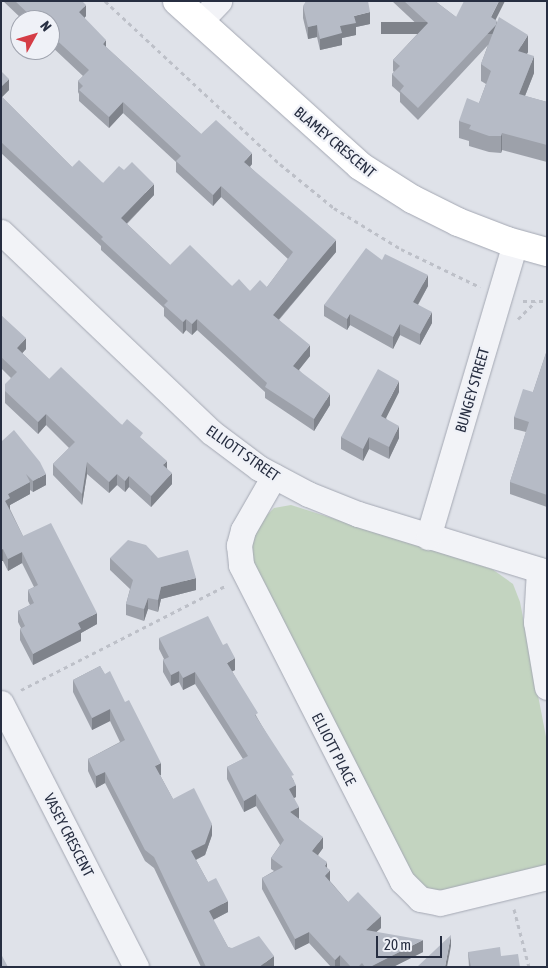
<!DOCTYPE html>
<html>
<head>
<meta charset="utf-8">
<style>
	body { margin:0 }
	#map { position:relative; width:548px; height:968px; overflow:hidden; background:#dfe2e9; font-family:"Asap Condensed",sans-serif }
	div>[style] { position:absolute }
	.green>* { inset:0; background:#c3d4c0 }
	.path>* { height:3px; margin-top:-1.5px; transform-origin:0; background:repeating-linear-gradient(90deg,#bdc0c8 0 4px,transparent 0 8px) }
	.roads { filter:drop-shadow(0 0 1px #a4a8b3) drop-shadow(0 0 1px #a4a8b3) }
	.street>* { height:25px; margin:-12.5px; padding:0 12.5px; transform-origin:12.5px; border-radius:12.5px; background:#f2f3f7 }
	.secondary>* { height:28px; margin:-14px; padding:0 14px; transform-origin:14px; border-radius:14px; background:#fff }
	.wall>* { inset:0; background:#9da1aa }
	.shaded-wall>* { inset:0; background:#7f838b; transform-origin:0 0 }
	.building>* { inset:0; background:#b6bbc6 }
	span { translate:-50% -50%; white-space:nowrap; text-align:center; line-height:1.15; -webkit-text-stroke:4.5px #eff1f7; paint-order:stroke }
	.street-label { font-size:15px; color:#272e41 }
	.frame { position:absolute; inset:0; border:2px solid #272e41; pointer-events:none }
	.north { position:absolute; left:10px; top:10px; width:50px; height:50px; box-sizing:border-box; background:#eff1f7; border:1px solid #9fa3ae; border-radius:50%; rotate:51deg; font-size:14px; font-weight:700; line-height:20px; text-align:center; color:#272e41 }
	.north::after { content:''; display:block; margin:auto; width:18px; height:22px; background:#d53d46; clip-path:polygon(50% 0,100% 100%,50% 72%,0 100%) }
	.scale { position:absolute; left:376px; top:936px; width:66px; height:22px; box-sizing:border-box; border:2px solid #272e41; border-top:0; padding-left:6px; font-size:15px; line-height:18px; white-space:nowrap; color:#272e41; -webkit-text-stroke:4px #eff1f7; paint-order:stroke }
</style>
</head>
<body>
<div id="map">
	<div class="green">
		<i style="clip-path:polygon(291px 505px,492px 569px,513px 584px,520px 602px,547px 742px,547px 866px,443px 894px,418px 885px,251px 566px,248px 549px,262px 520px,274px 508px)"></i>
	</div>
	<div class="path">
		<i style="left:105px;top:1px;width:239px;rotate:43deg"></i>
		<i style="left:280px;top:164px;width:70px;rotate:39.2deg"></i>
		<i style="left:334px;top:208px;width:79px;rotate:31.5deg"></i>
		<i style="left:401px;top:249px;width:88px;rotate:25.7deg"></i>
		<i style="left:523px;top:301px;width:24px"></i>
		<i style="left:518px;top:319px;width:25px;rotate:-45deg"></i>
		<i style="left:21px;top:690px;width:231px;rotate:-27deg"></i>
		<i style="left:514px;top:909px;width:60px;rotate:75.5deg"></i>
	</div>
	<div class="roads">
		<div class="street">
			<i style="left:199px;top:22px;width:29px;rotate:-46deg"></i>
			<i style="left:1px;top:232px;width:290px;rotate:43.6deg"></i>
			<i style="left:211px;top:432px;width:60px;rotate:36.9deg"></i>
			<i style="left:259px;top:468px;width:55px;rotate:28deg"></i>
			<i style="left:308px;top:494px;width:54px;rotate:21.8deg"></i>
			<i style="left:358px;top:514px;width:198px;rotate:17.1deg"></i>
			<i style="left:274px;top:476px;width:62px;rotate:119.9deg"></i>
			<i style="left:243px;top:530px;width:16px;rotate:105deg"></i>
			<i style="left:239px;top:545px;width:20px;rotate:84deg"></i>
			<i style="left:241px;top:565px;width:355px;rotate:63deg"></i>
			<i style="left:402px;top:881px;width:25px;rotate:45deg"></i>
			<i style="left:420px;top:899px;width:20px;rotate:11deg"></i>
			<i style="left:440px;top:903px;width:110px;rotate:-13.7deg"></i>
			<i style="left:428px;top:537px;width:306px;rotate:-73.5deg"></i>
			<i style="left:539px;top:570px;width:52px;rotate:93.3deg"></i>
			<i style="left:536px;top:622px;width:66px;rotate:80.4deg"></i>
			<i style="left:1px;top:703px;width:297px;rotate:62.9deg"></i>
		</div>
		<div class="secondary">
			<i style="left:177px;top:1px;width:246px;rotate:42deg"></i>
			<i style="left:360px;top:166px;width:62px;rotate:32.4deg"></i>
			<i style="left:412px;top:199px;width:51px;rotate:26.6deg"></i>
			<i style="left:458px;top:222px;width:53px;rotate:21.2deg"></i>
			<i style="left:507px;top:241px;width:41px;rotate:15.4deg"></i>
		</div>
	</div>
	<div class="wall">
		<i style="clip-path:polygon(3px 1px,82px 1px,86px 16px,84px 18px,106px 47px,201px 134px,252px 164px,250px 167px,336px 252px,279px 320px,310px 356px,299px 370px,330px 405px,314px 431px,265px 398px,265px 392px,197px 330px,192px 335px,186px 330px,183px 334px,164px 316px,164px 308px,101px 250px,101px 246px,1px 153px,1px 71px,9px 90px,2px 97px,72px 167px,103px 183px,154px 195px,127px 224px,170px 265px,232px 286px,250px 291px,267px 287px,288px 259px,221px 197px,213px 206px,176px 172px,176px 162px,123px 113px,109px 128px,79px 101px,79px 94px,78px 92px,78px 81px,83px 76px,50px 45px,50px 20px,23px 20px)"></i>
		<i style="clip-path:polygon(392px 1px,435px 1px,456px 17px,495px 20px,528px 52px,527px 54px,534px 73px,525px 96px,547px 102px,547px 162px,502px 150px,501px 153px,489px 152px,469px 146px,469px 141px,459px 138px,459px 121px,479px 103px,486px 84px,481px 81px,481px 64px,488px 45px,418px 120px,400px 102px,400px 93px,392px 86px,392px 74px,394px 72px,393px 71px,393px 60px,422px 29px)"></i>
		<i style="clip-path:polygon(303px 6px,370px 24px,356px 27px,356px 35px,342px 38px,342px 45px,320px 50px,317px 37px,308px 39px,303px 18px)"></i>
		<i style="clip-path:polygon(382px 260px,428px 286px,418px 305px,432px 323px,420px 345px,400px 335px,393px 349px,350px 325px,347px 330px,324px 316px,324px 305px)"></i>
		<i style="clip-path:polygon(1px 315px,26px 349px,22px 353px,49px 379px,122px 425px,143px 440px,167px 468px,172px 484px,151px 507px,129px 487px,125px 492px,117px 485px,109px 493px,87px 474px,82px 505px,53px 475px,53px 464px,69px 448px,46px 425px,38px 434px,5px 403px,5px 391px,11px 378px,1px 368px)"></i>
		<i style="clip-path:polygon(547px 350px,547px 507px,510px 494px,510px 482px,526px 432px,514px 429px,514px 417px,533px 392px)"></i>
		<i style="clip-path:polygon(399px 392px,386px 418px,399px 438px,389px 459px,369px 449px,363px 461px,341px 449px,341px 437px)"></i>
		<i style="clip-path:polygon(1px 440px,46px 485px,33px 492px,30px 490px,30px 494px,10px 505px,10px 509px,23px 536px,97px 624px,81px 633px,81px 641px,33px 665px,20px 640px,20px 629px,21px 628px,18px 622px,18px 611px,30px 605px,28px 601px,28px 590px,34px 587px,22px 563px,8px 571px,3px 561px)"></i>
		<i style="clip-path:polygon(110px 558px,158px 558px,196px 590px,161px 599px,158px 612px,148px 609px,144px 621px,126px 615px,126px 604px,130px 589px,110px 570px)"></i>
		<i style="clip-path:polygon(159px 638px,235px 670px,232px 671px,258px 719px,294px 781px,296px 797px,294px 798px,299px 819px,323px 848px,318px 855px,327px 867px,330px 881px,348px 902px,381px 928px,376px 932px,423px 952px,393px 967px,331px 967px,309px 943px,295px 950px,262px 889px,262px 878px,274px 871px,271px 869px,271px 858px,280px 845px,256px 806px,244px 812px,227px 779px,227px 767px,243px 759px,195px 684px,183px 690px,179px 682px,171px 686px,163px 672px,163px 660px,164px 659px,159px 649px)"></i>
		<i style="clip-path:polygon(100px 666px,161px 775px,160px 775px,173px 799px,212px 835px,205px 855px,196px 860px,208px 882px,228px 912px,213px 920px,228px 947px,274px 967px,201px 967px,154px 868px,145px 861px,105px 783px,96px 788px,88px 771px,88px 759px,120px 742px,110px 721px,92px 730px,73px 692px,73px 680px)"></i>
		<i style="clip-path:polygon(468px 952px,501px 956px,520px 967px,469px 967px)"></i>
	</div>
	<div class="shaded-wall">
		<i style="clip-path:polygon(499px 1px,505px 1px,491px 29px,491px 17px)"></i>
		<i style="clip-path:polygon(86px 5px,86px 16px,79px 24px,79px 12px)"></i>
		<i style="clip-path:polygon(370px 12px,370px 24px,356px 27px,356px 35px,342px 38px,342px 45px,320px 50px,320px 39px,340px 26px,354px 16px)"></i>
		<i style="left:499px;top:22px;width:12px;height:118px;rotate:90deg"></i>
		<i style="clip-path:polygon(317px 25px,317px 37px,308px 39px,308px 27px)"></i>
		<i style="clip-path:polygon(528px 35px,528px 52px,518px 68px,518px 51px)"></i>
		<i style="clip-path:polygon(106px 40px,106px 51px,103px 44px)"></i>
		<i style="clip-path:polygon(534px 56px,534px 73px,519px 111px,519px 94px)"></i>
		<i style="clip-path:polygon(9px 79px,9px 90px,1px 98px,1px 87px)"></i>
		<i style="clip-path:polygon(123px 102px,123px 113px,109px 128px,109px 117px)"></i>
		<i style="clip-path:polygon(502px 133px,502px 150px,501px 153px,501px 136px)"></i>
		<i style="clip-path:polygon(252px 153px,252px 164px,244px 173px,244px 162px)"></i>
		<i style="clip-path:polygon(154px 184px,154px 195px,121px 229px,121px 218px)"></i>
		<i style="clip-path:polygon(221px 186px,221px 197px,213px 206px,213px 195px)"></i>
		<i style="clip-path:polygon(336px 240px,336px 252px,273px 326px,273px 315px)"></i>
		<i style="clip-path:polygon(428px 275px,428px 286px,413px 313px,413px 302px)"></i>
		<i style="clip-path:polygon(432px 312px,432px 323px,420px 345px,420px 334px)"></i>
		<i style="clip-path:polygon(350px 314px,350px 325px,347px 330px,347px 319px)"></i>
		<i style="clip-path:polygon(186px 319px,186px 330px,183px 334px,183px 322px)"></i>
		<i style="clip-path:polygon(197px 319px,197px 330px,192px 335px,192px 324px)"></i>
		<i style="clip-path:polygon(400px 324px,400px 335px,393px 349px,393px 337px)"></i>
		<i style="clip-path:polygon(26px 338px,26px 349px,17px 359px,17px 348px)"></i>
		<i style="clip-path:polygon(310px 345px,310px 356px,293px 377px,293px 366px)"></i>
		<i style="clip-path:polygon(399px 381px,399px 392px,381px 428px,381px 416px)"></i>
		<i style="clip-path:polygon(330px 394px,330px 405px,314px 431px,314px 419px)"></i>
		<i style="clip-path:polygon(46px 414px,46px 425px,38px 434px,38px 422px)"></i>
		<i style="clip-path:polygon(399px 426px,399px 438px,389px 459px,389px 447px)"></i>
		<i style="clip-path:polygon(369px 437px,369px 449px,363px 461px,363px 449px)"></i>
		<i style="clip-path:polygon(167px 461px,167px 473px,163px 465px)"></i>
		<i style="clip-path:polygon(87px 462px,87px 474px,82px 505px,82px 494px)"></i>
		<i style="clip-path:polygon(172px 473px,172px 484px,151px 507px,151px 496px)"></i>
		<i style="clip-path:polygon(46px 474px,46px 485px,33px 492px,33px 481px)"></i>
		<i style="clip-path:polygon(117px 474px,117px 485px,109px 493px,109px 482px)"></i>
		<i style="clip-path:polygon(129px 476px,129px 487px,125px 492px,125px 481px)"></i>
		<i style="clip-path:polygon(30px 482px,30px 494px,10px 505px,10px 510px,5px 501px,8px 494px)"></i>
		<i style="left:3px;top:549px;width:12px;height:2px;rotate:90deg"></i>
		<i style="clip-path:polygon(22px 552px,22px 563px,8px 571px,8px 559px)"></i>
		<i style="clip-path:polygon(196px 578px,196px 590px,161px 599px,158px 612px,158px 600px,161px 587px)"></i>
		<i style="clip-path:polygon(148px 598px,148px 609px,144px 621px,144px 609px)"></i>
		<i style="clip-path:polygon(97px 613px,97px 624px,81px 633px,81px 641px,33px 665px,33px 654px,78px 623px)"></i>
		<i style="clip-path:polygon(235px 658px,235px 670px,227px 674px,227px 663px)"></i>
		<i style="clip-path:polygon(179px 671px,179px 682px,171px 686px,171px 675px)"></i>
		<i style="clip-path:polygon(195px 672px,195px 684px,183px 690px,183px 678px)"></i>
		<i style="clip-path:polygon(110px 709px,110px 721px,92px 730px,92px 718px)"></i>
		<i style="clip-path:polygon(161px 763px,161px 775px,155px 778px,155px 766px)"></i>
		<i style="clip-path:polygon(105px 772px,105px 783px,96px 788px,96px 776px)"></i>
		<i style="clip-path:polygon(296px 785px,296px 797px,289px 800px,289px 789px)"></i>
		<i style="clip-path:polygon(256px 794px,256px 806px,244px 812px,244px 801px)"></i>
		<i style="clip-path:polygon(299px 807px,299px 819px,290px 812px)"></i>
		<i style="clip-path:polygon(212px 824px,212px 835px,205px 855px,191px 862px,191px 851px)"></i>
		<i style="clip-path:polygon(323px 837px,323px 848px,312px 863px,312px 851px)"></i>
		<i style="clip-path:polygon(327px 862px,327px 874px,330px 870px,330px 881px,325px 888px,325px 866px)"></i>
		<i style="clip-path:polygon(228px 901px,228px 912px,209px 922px,209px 911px)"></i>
		<i style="clip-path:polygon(381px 916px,381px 928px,366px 941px,366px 930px)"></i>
		<i style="clip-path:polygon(309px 932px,309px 943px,295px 950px,295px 939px)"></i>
		<i style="clip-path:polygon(451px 935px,451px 946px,447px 967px,445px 967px)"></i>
		<i style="clip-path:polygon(423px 940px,423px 952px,393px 967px,370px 967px)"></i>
		<i style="clip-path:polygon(340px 955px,340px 967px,335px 967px,335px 960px)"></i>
		<i style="clip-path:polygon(274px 956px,274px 967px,259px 967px)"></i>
	</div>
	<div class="building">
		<i style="clip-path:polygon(15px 1px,82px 1px,86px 5px,79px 12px,106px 40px,103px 44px,201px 134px,216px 120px,252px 153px,244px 162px,336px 240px,273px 315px,310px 345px,293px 366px,330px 394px,314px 419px,265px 387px,267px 383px,197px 319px,192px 324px,186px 319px,183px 322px,164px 305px,168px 301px,101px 239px,103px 237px,1px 142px,1px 96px,72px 167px,79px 160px,103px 183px,119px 166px,124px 170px,132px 162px,154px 184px,121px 218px,170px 265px,190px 245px,232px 286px,239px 279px,250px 291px,260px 280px,267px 287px,293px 252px,221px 186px,213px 195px,176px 161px,181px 156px,123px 102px,109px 117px,79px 90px,83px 86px,78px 81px,89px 70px,50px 34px,50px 20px,35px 20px)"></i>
		<i style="clip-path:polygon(306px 1px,368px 1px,370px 12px,354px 16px,356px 23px,340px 26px,342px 33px,320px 39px,317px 25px,308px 27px,303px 6px)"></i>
		<i style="clip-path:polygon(404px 1px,435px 1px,456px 17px,464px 1px,499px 1px,491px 17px,497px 21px,496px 25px,418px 108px,400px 91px,404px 86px,392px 74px,400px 66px,393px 60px,428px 23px)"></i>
		<i style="clip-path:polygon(499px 17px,528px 35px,518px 51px,534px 56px,519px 94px,547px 102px,547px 145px,502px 133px,501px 136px,489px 136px,469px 129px,471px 125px,459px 121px,467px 98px,479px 103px,491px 71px,481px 64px)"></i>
		<i style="clip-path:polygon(1px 71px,9px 79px,1px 87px)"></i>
		<i style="clip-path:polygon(366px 248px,382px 260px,385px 254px,428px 275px,413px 302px,432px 312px,420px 334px,400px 324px,393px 337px,350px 314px,347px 319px,324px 305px)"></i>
		<i style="clip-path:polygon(1px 315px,26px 338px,17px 348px,49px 379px,61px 367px,122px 425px,127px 419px,143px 433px,140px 437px,167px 461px,163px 465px,172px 473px,151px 496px,129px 476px,125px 481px,117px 474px,109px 482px,87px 462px,82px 494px,53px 464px,75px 442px,46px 414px,38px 422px,5px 391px,5px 384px,17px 372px,1px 357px)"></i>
		<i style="clip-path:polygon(547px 350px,547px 495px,510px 482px,529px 422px,514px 417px,523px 389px,533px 392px)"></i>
		<i style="clip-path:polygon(378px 369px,399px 381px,381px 416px,399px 426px,389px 447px,369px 437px,363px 449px,341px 437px)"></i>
		<i style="clip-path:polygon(14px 430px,40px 462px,46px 474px,33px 481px,26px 474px,30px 482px,8px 494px,10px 498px,5px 501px,23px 536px,51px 523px,97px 613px,78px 623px,81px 629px,33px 654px,20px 629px,25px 626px,18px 611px,34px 603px,28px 590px,38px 585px,22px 552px,8px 559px,3px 549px,1px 550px,1px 440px,2px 441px)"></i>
		<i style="clip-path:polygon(128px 540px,146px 545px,158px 558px,188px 550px,196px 578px,161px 587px,158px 600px,148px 598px,144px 609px,126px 604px,133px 580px,110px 558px)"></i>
		<i style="clip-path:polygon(208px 616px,223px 645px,227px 643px,235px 658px,227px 663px,258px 713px,255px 715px,294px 775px,291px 776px,296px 785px,289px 789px,299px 807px,290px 812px,323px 837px,312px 851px,327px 862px,325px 866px,330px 870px,325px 876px,348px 902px,358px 892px,381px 916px,366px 930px,423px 940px,370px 967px,365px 967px,362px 963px,358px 967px,351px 967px,340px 955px,335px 960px,309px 932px,295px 939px,262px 878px,283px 867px,271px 858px,284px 840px,256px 794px,244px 801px,227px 767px,248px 756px,195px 672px,183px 678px,179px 671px,171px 675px,163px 660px,169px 657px,159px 638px)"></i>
		<i style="clip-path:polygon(100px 666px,105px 674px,110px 671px,125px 702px,129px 700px,161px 763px,155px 766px,173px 799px,194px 788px,212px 824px,205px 844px,191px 851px,208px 882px,216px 878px,228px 901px,209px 911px,228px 947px,232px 948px,259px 936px,274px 956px,259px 967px,206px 967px,154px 857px,145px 850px,105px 772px,96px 776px,88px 759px,125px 740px,110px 709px,92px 718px,73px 680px)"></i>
		<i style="clip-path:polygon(451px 935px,445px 967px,417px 967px)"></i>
		<i style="clip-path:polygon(500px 947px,501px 956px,518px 954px,520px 967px,471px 967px,468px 952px)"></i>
		<i style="clip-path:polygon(1px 954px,8px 967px,1px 967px)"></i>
	</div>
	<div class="street-label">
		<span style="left:335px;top:142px;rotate:40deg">BLAMEY CRESCENT</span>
		<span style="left:472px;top:390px;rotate:-74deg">BUNGEY STREET</span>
		<span style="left:243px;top:453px;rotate:35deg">ELLIOTT STREET</span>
		<span style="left:334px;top:749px;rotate:63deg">ELLIOTT PLACE</span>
		<span style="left:69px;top:835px;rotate:63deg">VASEY CRESCENT</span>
	</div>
	<div class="frame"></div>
	<div class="north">N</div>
	<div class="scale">20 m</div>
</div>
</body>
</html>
